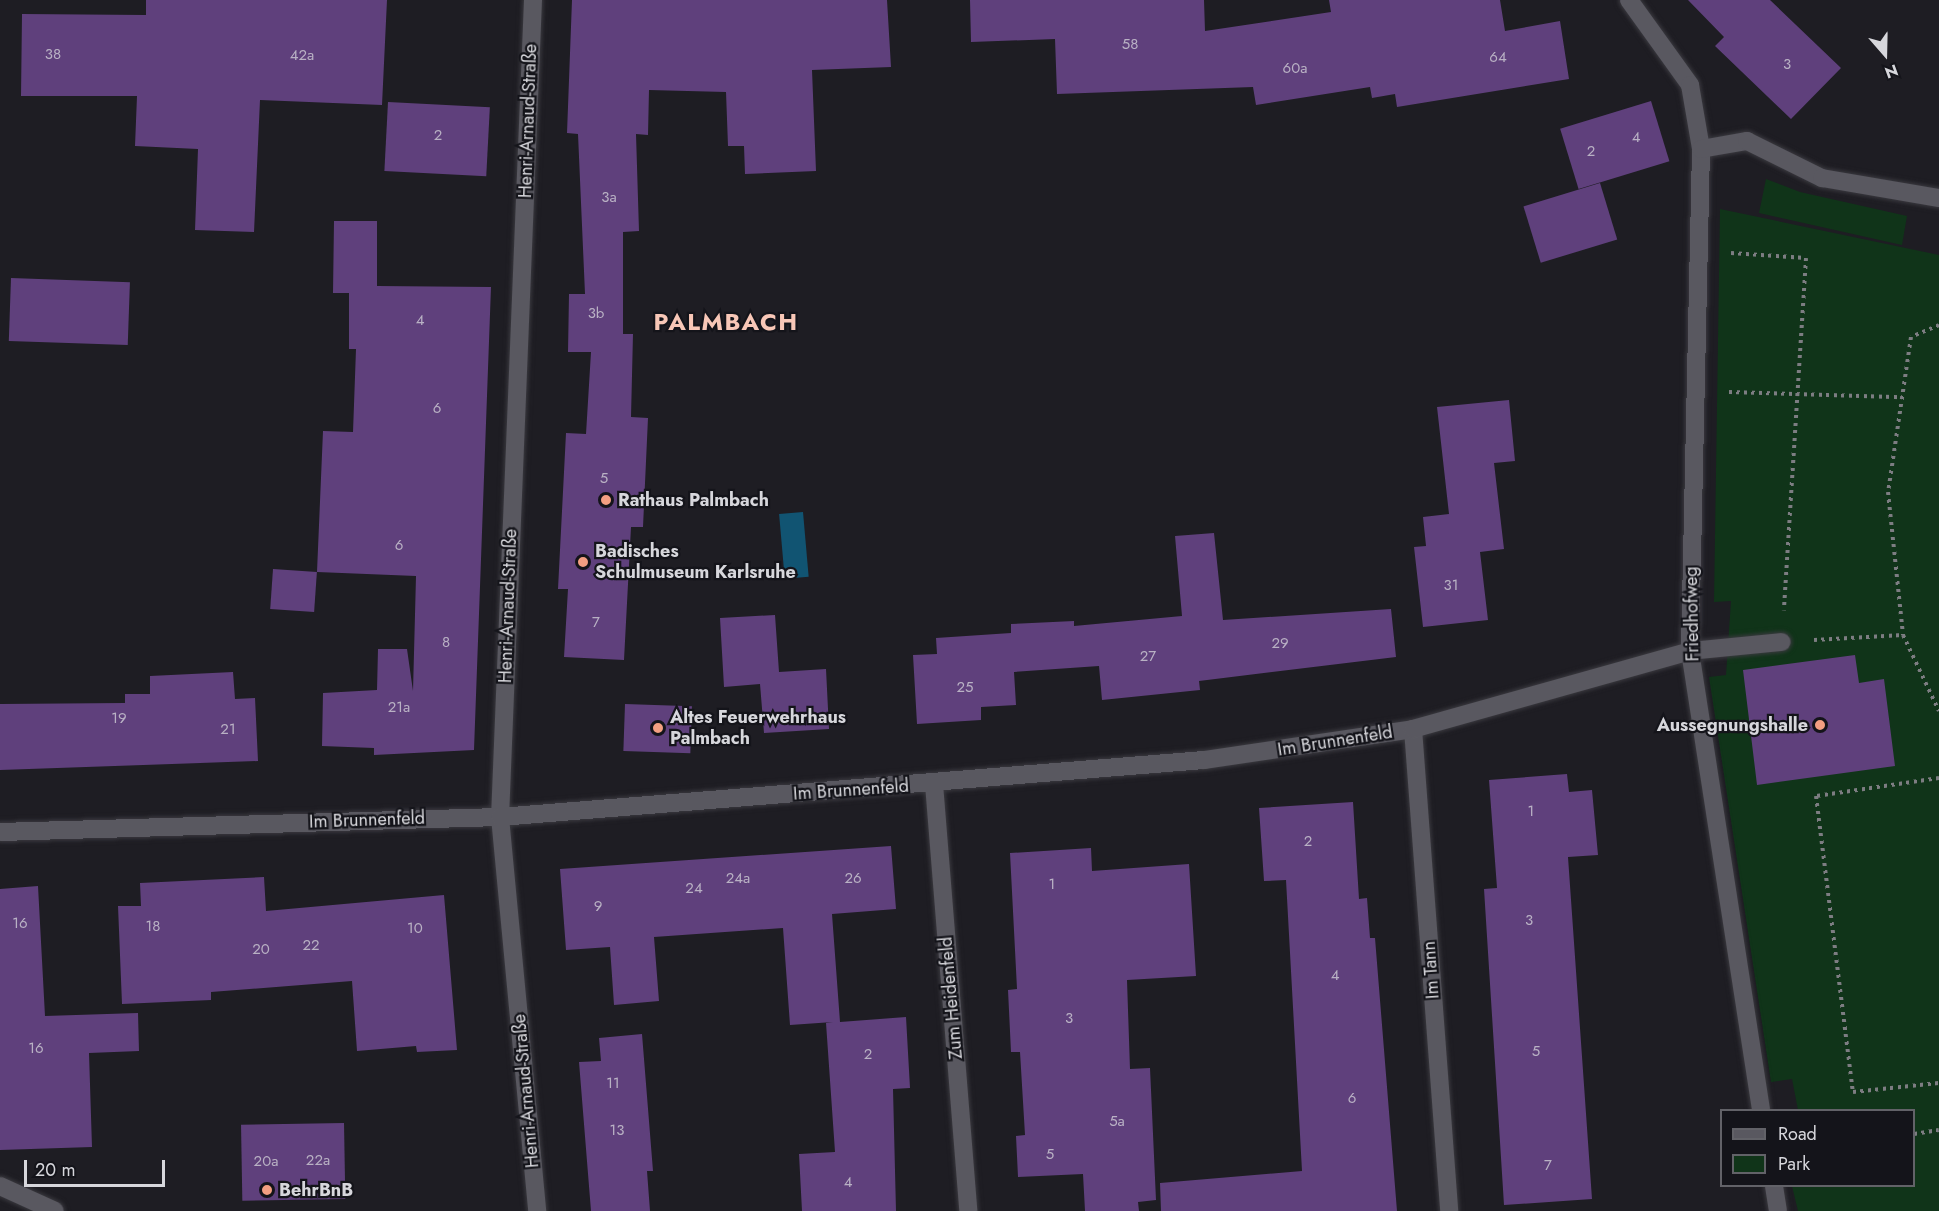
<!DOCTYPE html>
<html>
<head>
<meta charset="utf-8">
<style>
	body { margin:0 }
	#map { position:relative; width:1939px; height:1211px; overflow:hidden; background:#1e1d23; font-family:Jost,sans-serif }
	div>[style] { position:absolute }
	.green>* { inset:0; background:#103419 }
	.water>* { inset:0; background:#115472; transform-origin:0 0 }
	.building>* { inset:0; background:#5f407c; transform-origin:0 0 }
	.path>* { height:4px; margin-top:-2px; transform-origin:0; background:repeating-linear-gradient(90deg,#7d7d82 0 3px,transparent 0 7.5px) }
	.roads { filter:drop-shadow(0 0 2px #3a393f) drop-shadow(0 0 2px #3a393f) }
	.lane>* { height:18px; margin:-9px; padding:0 9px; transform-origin:9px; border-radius:9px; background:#595860 }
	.street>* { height:18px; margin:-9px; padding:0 9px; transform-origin:9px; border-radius:9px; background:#595860 }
	.dots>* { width:16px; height:16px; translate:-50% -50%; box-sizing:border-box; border:3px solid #14141a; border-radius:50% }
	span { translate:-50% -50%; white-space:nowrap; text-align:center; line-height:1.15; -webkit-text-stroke:4.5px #14141a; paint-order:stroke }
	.number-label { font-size:15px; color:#b9b1c4 }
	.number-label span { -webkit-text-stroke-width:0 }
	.street-label { font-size:18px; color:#d7d7dc }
	.poi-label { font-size:18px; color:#d7d7dc; font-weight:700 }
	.left { translate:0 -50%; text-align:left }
	.right { translate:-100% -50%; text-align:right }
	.district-label { font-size:24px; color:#f8c7b7; font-weight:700; letter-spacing:1.5px }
	.legend { position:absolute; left:1720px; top:1109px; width:195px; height:78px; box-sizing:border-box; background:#14141a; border:2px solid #626268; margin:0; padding:8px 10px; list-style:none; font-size:18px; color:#d7d7dc }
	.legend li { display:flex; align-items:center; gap:12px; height:30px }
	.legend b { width:30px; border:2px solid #626268 }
	.north { position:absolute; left:1855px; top:24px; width:60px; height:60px; -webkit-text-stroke:4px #14141a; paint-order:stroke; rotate:160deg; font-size:16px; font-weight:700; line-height:24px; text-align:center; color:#d7d7dc }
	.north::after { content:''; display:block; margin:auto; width:21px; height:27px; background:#d7d7dc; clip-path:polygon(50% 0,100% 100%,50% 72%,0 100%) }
	.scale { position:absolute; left:24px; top:1160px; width:141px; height:27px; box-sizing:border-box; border:3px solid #d7d7dc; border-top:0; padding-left:8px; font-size:18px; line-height:21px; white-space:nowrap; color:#d7d7dc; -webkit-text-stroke:4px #14141a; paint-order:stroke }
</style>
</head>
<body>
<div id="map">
	<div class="green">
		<i style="clip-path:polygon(1766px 179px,1800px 192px,1907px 216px,1902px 245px,1759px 213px)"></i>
		<i style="clip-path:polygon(1720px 209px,1939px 255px,1939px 1211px,1798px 1211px,1792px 1186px,1914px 1186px,1914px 1110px,1798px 1110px,1792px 1079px,1771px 1082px,1709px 677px,1726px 675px,1731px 601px,1714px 602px)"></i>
	</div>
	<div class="water">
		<i style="left:803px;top:512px;width:65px;height:24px;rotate:85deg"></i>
	</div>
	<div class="building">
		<i style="clip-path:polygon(146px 0,387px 0,382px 105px,260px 100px,254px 232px,195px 230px,198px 149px,135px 146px,137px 96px,21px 96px,22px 14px,146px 15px)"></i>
		<i style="clip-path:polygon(572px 0,887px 0,891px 67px,812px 70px,816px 171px,745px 174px,744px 146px,728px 146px,726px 92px,649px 90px,648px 135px,636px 134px,639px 231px,623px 232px,623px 334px,633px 334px,631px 417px,648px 418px,643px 527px,631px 527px,624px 660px,564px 657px,568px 589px,558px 589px,566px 433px,586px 434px,591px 352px,568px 352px,569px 294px,585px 294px,578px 134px,567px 133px)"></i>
		<i style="clip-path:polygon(970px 0,1204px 0,1205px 31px,1331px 12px,1329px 0,1500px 0,1505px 31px,1560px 21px,1569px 79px,1397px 107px,1395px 94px,1372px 98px,1370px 87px,1256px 105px,1253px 87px,1057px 94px,1055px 39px,971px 42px)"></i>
		<i style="clip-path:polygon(1688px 0,1770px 0,1841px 68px,1791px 119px,1715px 46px,1724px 37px)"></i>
		<i style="left:1651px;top:101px;width:63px;height:95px;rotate:73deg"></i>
		<i style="left:388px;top:102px;width:102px;height:69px;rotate:3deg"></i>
		<i style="left:1600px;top:183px;width:59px;height:80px;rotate:73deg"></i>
		<i style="clip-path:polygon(334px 221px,377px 221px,377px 286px,491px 287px,474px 750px,374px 755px,374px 748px,322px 746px,323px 693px,377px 690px,378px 649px,407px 649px,413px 691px,416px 576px,317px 572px,323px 431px,353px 432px,356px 349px,349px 349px,349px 293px,333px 293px)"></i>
		<i style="left:11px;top:278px;width:119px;height:63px;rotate:2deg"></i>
		<i style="clip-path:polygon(1509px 400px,1515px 461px,1494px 463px,1504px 549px,1480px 552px,1488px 620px,1423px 627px,1414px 547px,1426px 546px,1423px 517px,1449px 514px,1437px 407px)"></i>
		<i style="clip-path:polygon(1214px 533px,1223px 620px,1391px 609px,1396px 657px,1199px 681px,1200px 690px,1102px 700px,1099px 666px,1014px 672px,1016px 705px,981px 707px,981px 720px,917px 724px,913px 655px,937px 654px,936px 638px,1011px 633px,1011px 624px,1074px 621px,1074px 626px,1182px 616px,1175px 536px)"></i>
		<i style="left:273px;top:569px;width:44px;height:40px;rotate:4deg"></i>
		<i style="clip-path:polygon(775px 615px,779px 672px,826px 669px,829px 729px,764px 733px,760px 684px,724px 687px,720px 618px)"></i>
		<i style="clip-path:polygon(1855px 655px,1859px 683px,1884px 679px,1895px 766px,1757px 785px,1743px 670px)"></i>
		<i style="clip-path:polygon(233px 672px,235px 699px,255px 698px,258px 761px,0 770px,0 704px,125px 703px,125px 694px,150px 694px,150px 676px)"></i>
		<i style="left:625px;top:704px;width:67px;height:47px;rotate:2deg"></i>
		<i style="clip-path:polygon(1567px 774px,1569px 792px,1592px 790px,1598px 855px,1568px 857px,1592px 1199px,1504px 1205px,1484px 889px,1497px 888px,1489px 780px)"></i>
		<i style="clip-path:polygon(1353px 802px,1359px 899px,1367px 898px,1370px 938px,1375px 938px,1397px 1211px,1161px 1211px,1160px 1183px,1302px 1171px,1286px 880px,1264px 881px,1259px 808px)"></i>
		<i style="clip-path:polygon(891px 846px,896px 909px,832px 914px,840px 1022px,906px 1017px,910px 1088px,893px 1089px,896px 1211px,802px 1211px,799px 1154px,835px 1152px,826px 1023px,833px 1022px,790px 1025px,783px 928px,654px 937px,659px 1001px,614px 1005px,610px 947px,566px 950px,560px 869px)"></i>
		<i style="clip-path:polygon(1091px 848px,1092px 871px,1189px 864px,1196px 976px,1127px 980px,1130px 1069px,1150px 1068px,1156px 1200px,1138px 1202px,1139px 1211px,1085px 1211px,1083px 1174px,1018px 1177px,1016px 1136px,1025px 1135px,1020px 1052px,1011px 1052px,1008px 990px,1017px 989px,1010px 853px)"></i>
		<i style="clip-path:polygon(264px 877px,266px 911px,444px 895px,457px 1050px,417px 1052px,416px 1046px,357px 1051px,352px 981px,211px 992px,211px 1000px,122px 1004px,118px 906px,141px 906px,140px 883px)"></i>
		<i style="clip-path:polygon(38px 886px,45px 1016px,138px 1013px,139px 1051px,89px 1053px,92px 1147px,0 1150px,0 889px)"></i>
		<i style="clip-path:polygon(642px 1034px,653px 1171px,647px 1171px,650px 1211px,591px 1211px,579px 1062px,601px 1061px,599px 1038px)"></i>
		<i style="left:344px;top:1123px;width:76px;height:103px;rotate:89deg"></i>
	</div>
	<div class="path">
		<i style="left:1731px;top:253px;width:75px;rotate:3.8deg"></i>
		<i style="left:1806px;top:258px;width:353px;rotate:93.6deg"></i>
		<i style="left:1939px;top:325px;width:30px;rotate:157deg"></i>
		<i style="left:1911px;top:337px;width:157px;rotate:98.4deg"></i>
		<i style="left:1888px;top:492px;width:144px;rotate:84deg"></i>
		<i style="left:1903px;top:635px;width:84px;rotate:64.7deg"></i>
		<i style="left:1729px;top:392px;width:173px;rotate:1.7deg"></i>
		<i style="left:1814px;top:640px;width:89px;rotate:-3.2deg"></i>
		<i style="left:1939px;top:778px;width:124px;rotate:171.7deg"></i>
		<i style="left:1816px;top:796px;width:298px;rotate:82.9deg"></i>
		<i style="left:1853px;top:1092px;width:86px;rotate:-6deg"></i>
		<i style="left:1914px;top:1134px;width:25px;rotate:-9deg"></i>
	</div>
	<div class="roads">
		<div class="lane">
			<i style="left:1690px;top:651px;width:92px;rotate:-5.6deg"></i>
		</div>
		<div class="street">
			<i style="left:533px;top:0;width:818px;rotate:92.31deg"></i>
			<i style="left:500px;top:817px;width:396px;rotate:84.6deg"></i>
			<i style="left:1629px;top:0;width:105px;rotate:54.3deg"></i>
			<i style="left:1690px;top:85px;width:65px;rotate:80.2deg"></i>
			<i style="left:1701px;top:149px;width:502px;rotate:91.26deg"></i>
			<i style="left:1690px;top:651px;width:464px;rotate:81.2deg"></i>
			<i style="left:1701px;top:149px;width:47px;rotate:-9.9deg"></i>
			<i style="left:1747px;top:141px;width:84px;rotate:26.3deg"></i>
			<i style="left:1822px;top:178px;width:119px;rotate:9.7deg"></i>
			<i style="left:1413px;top:729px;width:483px;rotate:85.7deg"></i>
			<i style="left:934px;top:784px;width:428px;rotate:85.4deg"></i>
			<i style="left:0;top:832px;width:500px;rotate:-1.72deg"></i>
			<i style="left:500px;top:817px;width:706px;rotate:-4.63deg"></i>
			<i style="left:1204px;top:760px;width:211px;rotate:-8.4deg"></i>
			<i style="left:1413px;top:729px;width:288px;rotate:-15.7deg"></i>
			<i style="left:0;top:1186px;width:60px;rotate:24.4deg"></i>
			<i style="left:1774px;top:1186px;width:25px;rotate:81deg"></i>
		</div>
	</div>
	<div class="dots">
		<i style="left:606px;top:500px;background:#f39f82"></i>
		<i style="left:583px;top:562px;background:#f39f82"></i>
		<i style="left:1820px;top:725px;background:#f39f82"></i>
		<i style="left:658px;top:728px;background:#f39f82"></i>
		<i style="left:267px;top:1190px;background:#f39f82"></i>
	</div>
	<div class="number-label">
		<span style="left:1130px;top:45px">58</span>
		<span style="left:53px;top:55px">38</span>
		<span style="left:302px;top:56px">42a</span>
		<span style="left:1498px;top:58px">64</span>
		<span style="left:1787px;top:65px">3</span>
		<span style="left:1295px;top:69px">60a</span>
		<span style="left:438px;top:136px">2</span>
		<span style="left:1636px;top:138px">4</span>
		<span style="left:1591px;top:152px">2</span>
		<span style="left:609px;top:198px">3a</span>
		<span style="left:596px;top:314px">3b</span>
		<span style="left:420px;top:321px">4</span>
		<span style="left:437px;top:409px">6</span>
		<span style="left:604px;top:479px">5</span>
		<span style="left:399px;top:546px">6</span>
		<span style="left:1451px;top:586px">31</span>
		<span style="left:596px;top:623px">7</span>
		<span style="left:446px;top:643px">8</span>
		<span style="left:1280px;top:644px">29</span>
		<span style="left:1148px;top:657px">27</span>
		<span style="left:965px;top:688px">25</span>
		<span style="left:399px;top:708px">21a</span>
		<span style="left:119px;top:719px">19</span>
		<span style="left:228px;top:730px">21</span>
		<span style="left:1531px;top:812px">1</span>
		<span style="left:1308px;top:842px">2</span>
		<span style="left:738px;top:879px">24a</span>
		<span style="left:853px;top:879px">26</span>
		<span style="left:1052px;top:885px">1</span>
		<span style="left:694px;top:889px">24</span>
		<span style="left:598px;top:907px">9</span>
		<span style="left:1529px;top:921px">3</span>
		<span style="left:20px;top:924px">16</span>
		<span style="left:153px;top:927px">18</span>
		<span style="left:415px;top:929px">10</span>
		<span style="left:311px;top:946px">22</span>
		<span style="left:261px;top:950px">20</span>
		<span style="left:1335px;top:976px">4</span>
		<span style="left:1069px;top:1019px">3</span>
		<span style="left:36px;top:1049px">16</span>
		<span style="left:1536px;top:1052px">5</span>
		<span style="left:868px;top:1055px">2</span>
		<span style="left:613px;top:1084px">11</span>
		<span style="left:1352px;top:1099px">6</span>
		<span style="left:1117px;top:1122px">5a</span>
		<span style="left:617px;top:1131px">13</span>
		<span style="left:1050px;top:1155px">5</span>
		<span style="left:318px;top:1161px">22a</span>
		<span style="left:266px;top:1162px">20a</span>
		<span style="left:1548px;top:1166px">7</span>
		<span style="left:848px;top:1183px">4</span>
	</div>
	<div class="street-label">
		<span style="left:528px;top:121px;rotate:-88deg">Henri-Arnaud-Straße</span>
		<span style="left:508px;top:606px;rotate:-88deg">Henri-Arnaud-Straße</span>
		<span style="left:1692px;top:614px;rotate:-91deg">Friedhofweg</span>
		<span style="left:1335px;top:741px;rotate:-9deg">Im Brunnenfeld</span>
		<span style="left:851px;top:790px;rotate:-4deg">Im Brunnenfeld</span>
		<span style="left:367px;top:820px;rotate:-2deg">Im Brunnenfeld</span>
		<span style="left:1431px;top:970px;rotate:-94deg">Im Tann</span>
		<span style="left:951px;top:998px;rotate:-95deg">Zum Heidenfeld</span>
		<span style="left:526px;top:1091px;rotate:-95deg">Henri-Arnaud-Straße</span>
	</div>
	<div class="poi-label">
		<span class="left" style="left:618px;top:500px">Rathaus Palmbach</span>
		<span class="left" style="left:595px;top:562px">Badisches<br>Schulmuseum Karlsruhe</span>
		<span class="left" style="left:670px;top:728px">Altes Feuerwehrhaus<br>Palmbach</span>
		<span class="right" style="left:1808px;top:725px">Aussegnungshalle</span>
		<span class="left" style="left:279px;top:1190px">BehrBnB</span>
	</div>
	<div class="district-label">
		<span style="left:726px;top:322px">PALMBACH</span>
	</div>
	<ul class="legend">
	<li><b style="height:8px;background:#595860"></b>Road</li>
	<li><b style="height:16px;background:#103419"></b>Park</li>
	</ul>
	<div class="north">N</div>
	<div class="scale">20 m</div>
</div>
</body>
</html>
